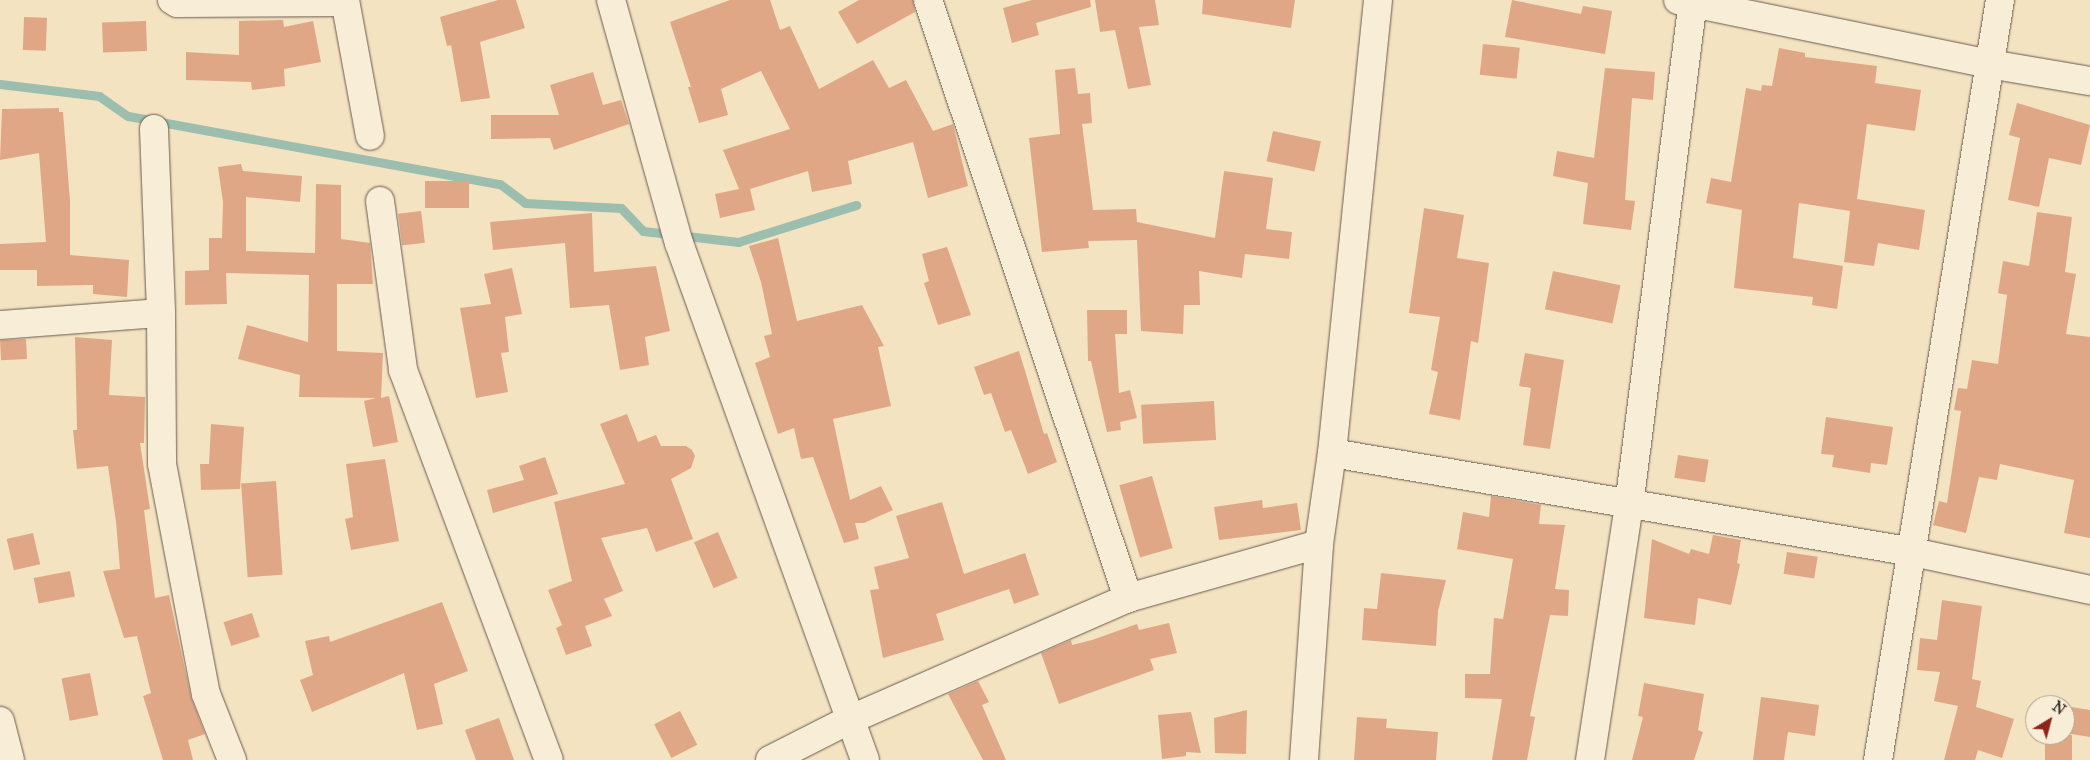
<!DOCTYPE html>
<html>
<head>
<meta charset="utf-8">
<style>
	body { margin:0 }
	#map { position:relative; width:2090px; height:760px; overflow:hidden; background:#f4e3c1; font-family:"IM FELL Great Primer",serif }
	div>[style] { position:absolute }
	.stream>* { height:9px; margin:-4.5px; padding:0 4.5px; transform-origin:4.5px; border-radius:4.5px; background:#9cbeae }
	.building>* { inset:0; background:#e0a786; transform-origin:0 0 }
	.roads { filter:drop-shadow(0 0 1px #685b4e) drop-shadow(0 0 1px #685b4e) }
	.minor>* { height:28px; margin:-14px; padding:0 14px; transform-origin:14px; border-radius:14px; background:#f8edd7 }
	span { translate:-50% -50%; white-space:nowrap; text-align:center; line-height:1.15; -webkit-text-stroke:4.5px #f8edd7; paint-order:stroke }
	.north { position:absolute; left:2025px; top:695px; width:50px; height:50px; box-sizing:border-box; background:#f8edd7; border:1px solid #aca191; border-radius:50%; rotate:37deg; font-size:14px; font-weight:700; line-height:20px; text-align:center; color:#3a2e28 }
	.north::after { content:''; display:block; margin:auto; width:18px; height:22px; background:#8f2418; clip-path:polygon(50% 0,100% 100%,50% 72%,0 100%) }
</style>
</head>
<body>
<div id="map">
	<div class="stream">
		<i style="left:0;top:84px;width:100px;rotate:6.9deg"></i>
		<i style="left:99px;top:96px;width:35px;rotate:35deg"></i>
		<i style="left:128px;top:116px;width:378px;rotate:10.4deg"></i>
		<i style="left:500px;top:184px;width:31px;rotate:37deg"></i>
		<i style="left:525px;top:203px;width:96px;rotate:3deg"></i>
		<i style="left:621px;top:208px;width:32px;rotate:46deg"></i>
		<i style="left:643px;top:231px;width:96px;rotate:6.6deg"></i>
		<i style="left:738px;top:242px;width:124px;rotate:-17.4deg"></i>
	</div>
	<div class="building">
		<i style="clip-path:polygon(498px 0,516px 0,525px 28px,480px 42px,490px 98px,461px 102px,451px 45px,447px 46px,440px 17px)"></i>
		<i style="clip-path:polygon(730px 0,770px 0,780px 30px,790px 26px,819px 89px,873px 60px,889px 88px,906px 80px,933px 131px,953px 124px,968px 186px,928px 198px,913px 142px,848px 161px,852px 184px,812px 192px,808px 171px,750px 189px,755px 210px,720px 218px,715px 194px,739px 189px,723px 150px,790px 129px,761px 71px,721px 89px,728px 115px,699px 123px,688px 87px,691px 87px,670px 22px)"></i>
		<i style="clip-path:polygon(859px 0,913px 0,915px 12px,857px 44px,838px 12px)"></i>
		<i style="clip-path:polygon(1032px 0,1090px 0,1091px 7px,1036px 23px,1039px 35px,1012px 43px,1003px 8px)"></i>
		<i style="clip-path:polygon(1095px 0,1155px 0,1159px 25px,1139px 27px,1151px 85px,1128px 89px,1115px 30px,1100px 32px)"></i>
		<i style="clip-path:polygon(1203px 0,1295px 0,1291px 28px,1202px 14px)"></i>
		<i style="clip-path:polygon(1512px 0,1581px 14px,1583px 6px,1612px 11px,1605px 54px,1505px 37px)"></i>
		<i style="left:24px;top:17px;width:23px;height:33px;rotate:2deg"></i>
		<i style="clip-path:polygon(283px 20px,284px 27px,313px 21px,321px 62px,284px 69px,285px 86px,252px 90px,251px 82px,186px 80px,186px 52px,239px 55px,239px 21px)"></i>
		<i style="left:146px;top:21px;width:30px;height:44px;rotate:88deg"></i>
		<i style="left:1483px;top:44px;width:37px;height:31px;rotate:6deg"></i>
		<i style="clip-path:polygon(1779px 48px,1805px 53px,1805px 57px,1877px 66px,1875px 83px,1921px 90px,1915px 131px,1867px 124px,1857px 199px,1925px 210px,1919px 250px,1878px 243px,1874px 266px,1844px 262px,1850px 211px,1799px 203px,1793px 258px,1843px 266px,1837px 309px,1812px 305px,1813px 297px,1734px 288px,1742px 210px,1706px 203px,1711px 178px,1731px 182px,1746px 88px,1761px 91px,1762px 85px,1772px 86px)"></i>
		<i style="clip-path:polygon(1075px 68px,1078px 94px,1090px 93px,1092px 123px,1082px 124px,1093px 210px,1136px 209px,1137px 222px,1215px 238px,1224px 171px,1273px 178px,1266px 229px,1292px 232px,1289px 259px,1245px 254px,1242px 278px,1199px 271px,1200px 305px,1184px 305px,1183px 334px,1141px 331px,1137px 240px,1088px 241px,1089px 248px,1042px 252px,1029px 138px,1060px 134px,1055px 70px)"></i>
		<i style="clip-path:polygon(1605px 68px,1655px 72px,1653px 100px,1632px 98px,1625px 200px,1635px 201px,1631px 230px,1583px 224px,1588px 183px,1553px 176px,1557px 151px,1594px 158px)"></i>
		<i style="clip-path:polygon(593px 72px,603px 105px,621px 100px,629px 124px,554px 150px,550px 138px,491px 139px,491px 115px,559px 115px,550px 85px)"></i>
		<i style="clip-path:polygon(2017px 103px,2090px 125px,2081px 165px,2049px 158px,2039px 207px,2008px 200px,2020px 138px,2009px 135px)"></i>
		<i style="clip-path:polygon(59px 108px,59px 112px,63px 112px,70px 201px,70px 255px,129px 260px,127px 297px,93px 294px,93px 285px,37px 286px,37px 270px,0 270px,0 244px,46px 242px,39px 153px,0 160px,2px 109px)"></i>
		<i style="left:1273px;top:131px;width:49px;height:31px;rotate:12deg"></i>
		<i style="clip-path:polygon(241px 164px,243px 171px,302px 176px,300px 202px,246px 197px,246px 251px,315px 253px,316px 184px,341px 185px,341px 239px,370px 243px,373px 284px,337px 284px,337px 351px,383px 353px,381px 398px,389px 396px,398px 442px,373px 447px,364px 401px,376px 398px,299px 397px,300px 375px,238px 359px,247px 325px,308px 342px,309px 275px,226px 273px,227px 304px,185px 305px,185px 271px,209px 270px,209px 238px,222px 238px,223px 202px,218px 167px)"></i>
		<i style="left:425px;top:181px;width:44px;height:27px"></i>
		<i style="clip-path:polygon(1424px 208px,1464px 215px,1457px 258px,1489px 263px,1478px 343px,1471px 341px,1460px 420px,1429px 414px,1438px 372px,1431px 370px,1440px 317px,1409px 313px)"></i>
		<i style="left:421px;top:211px;width:32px;height:23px;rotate:83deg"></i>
		<i style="clip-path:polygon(2037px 212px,2072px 217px,2065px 272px,2076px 274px,2066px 334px,2090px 337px,2090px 538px,2064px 533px,2074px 480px,2000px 464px,1997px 480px,1979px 477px,1966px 533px,1933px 525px,1939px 501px,1947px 503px,1961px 411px,1954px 410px,1958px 388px,1967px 389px,1972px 360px,1998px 364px,2007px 295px,1998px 293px,2003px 261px,2029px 266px)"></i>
		<i style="clip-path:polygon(592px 213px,594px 272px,656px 266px,670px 331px,645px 337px,649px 365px,620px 370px,609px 305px,570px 308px,565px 243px,493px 250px,490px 222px)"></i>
		<i style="clip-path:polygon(778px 238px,797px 321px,862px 305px,884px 346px,878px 347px,891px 406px,833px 419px,850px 500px,881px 486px,893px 510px,864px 523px,855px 523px,859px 539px,844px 543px,813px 457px,801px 459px,794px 428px,778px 434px,755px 363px,770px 357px,764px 336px,772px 334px,761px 282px,749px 246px)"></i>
		<i style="clip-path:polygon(947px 247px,971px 315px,938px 325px,924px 283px,929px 281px,922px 254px)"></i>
		<i style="clip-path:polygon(512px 268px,522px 314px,505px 317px,509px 352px,501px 353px,508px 392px,476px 398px,460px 308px,491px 304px,484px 274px)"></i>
		<i style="left:1553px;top:271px;width:69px;height:39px;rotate:12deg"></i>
		<i style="clip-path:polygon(1087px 310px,1127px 310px,1127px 334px,1115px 334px,1119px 393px,1130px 390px,1137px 418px,1120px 422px,1121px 430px,1107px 432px,1091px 361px,1088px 361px)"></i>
		<i style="clip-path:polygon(75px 337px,112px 340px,109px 395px,145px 397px,144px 443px,140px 443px,150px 509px,144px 510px,155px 598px,169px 595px,191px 697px,205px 734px,188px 740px,193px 760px,163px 760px,143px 696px,151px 693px,137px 636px,124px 638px,103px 571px,120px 569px,116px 522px,108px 466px,77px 469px,73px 430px,77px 430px)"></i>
		<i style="left:26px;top:339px;width:20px;height:26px;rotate:87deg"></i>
		<i style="clip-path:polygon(1019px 351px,1044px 434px,1047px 433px,1057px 462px,1028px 474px,1011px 430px,1005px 432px,991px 393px,984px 395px,974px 367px)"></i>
		<i style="clip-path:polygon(1525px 353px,1564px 360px,1550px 449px,1523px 445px,1531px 388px,1519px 386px)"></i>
		<i style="left:1214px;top:401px;width:39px;height:73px;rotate:87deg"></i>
		<i style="clip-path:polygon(627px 414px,638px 442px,656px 435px,661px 446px,686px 446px,692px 450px,695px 456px,691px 468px,671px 479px,693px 539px,656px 552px,647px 528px,601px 538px,623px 591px,604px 599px,612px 616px,585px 626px,592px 646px,566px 655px,556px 628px,562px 625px,548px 590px,572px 581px,554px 502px,625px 484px,600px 424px)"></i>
		<i style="clip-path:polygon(1826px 417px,1893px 427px,1887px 465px,1871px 463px,1870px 473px,1832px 467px,1834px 455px,1821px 454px)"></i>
		<i style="clip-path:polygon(211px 424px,244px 427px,240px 489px,201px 490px,200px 464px,209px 464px)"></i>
		<i style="left:1678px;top:455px;width:31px;height:23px;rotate:9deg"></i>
		<i style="clip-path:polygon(545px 457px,558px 494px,493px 513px,487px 490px,524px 480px,519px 466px)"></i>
		<i style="clip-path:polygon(385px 459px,399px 541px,351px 550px,345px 519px,353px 517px,346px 464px)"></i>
		<i style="left:1152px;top:476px;width:75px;height:34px;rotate:74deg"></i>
		<i style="left:276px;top:481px;width:94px;height:35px;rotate:86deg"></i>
		<i style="clip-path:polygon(1491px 496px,1541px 505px,1539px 524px,1565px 525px,1555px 589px,1569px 590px,1568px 616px,1550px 615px,1530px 716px,1535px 717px,1527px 760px,1492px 760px,1502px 699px,1465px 698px,1465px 674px,1490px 674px,1494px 618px,1503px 619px,1513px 559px,1457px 549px,1463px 512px,1489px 517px)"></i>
		<i style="clip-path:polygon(1262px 500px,1263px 508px,1297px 503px,1301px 530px,1219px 540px,1214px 507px)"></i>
		<i style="clip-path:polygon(942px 502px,964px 574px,1025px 553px,1039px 595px,1014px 604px,1009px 589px,936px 614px,944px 640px,883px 658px,870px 590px,879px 589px,874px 567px,909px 558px,896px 516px)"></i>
		<i style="left:718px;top:532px;width:50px;height:26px;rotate:67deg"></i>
		<i style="left:33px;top:533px;width:32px;height:27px;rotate:77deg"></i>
		<i style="clip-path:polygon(1713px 535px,1741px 540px,1737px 563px,1740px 564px,1731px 605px,1698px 598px,1695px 625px,1644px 618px,1652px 539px,1689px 554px,1691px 549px,1709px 554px)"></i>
		<i style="left:1787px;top:552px;width:31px;height:22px;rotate:9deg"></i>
		<i style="left:70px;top:571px;width:26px;height:37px;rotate:79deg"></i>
		<i style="clip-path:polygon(1381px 573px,1446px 580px,1438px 611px,1436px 646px,1362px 640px,1364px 608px,1377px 609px)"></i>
		<i style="clip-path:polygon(1942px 600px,1982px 606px,1972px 679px,1981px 681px,1976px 707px,2014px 719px,2002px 758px,1978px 750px,1975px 760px,1944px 760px,1958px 706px,1934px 701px,1940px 672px,1917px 670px,1920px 638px,1937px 640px)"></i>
		<i style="clip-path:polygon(442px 602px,468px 671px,434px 684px,443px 724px,417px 730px,404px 673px,312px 712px,300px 680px,313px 675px,305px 641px,329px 636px,330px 642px)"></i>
		<i style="left:252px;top:613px;width:25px;height:30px;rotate:72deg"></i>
		<i style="clip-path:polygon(1169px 623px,1177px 653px,1150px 659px,1154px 670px,1059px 704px,1041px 653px,1071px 640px,1072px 645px,1092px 640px,1137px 624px,1139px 630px)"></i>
		<i style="left:90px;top:673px;width:43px;height:29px;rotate:79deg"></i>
		<i style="clip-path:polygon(978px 681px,989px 702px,982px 705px,1006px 760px,983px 760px,948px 694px)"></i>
		<i style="clip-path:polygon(1644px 683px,1704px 694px,1698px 730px,1703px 732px,1694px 760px,1632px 760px,1643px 717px,1638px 716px)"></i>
		<i style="clip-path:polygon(1761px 697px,1819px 705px,1815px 736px,1788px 732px,1784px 760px,1753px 760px)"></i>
		<i style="clip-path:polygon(2065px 706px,2090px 710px,2090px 737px,2065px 733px)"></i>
		<i style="clip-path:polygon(1247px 710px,1246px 754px,1215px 753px,1214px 718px)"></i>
		<i style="left:680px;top:711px;width:38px;height:29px;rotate:63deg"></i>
		<i style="clip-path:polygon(1191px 712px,1201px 753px,1186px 752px,1186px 756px,1162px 759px,1158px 715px)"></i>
		<i style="clip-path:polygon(1357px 717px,1387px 719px,1386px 728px,1438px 732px,1436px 760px,1354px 760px)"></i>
		<i style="clip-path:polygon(499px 718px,514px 760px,476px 760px,465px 730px)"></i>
		<i style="left:2045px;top:735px;width:27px;height:25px"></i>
	</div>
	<div class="roads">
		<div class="minor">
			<i style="left:172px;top:0;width:6px;rotate:31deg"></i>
			<i style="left:177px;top:3px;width:168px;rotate:-0.3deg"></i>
			<i style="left:345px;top:0;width:138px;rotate:79.6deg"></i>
			<i style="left:611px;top:0;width:252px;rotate:74.4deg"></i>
			<i style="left:679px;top:243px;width:549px;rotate:70.21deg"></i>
			<i style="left:928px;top:0;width:631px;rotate:71.51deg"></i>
			<i style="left:1678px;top:0;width:318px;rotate:11.6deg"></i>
			<i style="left:1989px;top:64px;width:102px;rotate:9.6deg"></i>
			<i style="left:154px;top:129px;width:184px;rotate:87.8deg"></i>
			<i style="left:161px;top:313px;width:151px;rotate:89.6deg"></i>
			<i style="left:162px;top:464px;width:234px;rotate:79.2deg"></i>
			<i style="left:206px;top:694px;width:71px;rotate:68.5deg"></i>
			<i style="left:380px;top:201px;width:171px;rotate:82.2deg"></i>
			<i style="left:403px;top:370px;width:416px;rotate:69.5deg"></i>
			<i style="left:0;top:325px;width:161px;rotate:-4.3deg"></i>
			<i style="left:1332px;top:453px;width:589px;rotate:9.67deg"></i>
			<i style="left:1913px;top:552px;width:181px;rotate:12.1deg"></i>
			<i style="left:0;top:721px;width:40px;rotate:75.6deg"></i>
			<i style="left:770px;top:760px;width:89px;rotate:-26.9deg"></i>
			<i style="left:849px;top:720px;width:305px;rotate:-23.6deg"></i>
			<i style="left:1128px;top:598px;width:198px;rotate:-15.8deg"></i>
			<i style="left:1304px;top:760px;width:217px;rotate:-86deg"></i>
			<i style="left:1319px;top:544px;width:92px;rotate:-81.9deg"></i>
			<i style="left:1332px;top:453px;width:455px;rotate:-84.2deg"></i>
			<i style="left:1590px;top:760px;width:257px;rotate:-81.3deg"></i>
			<i style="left:1629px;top:506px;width:510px;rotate:-82.79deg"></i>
			<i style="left:1878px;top:760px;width:770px;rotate:-80.88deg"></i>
		</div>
	</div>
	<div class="north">N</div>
</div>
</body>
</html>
